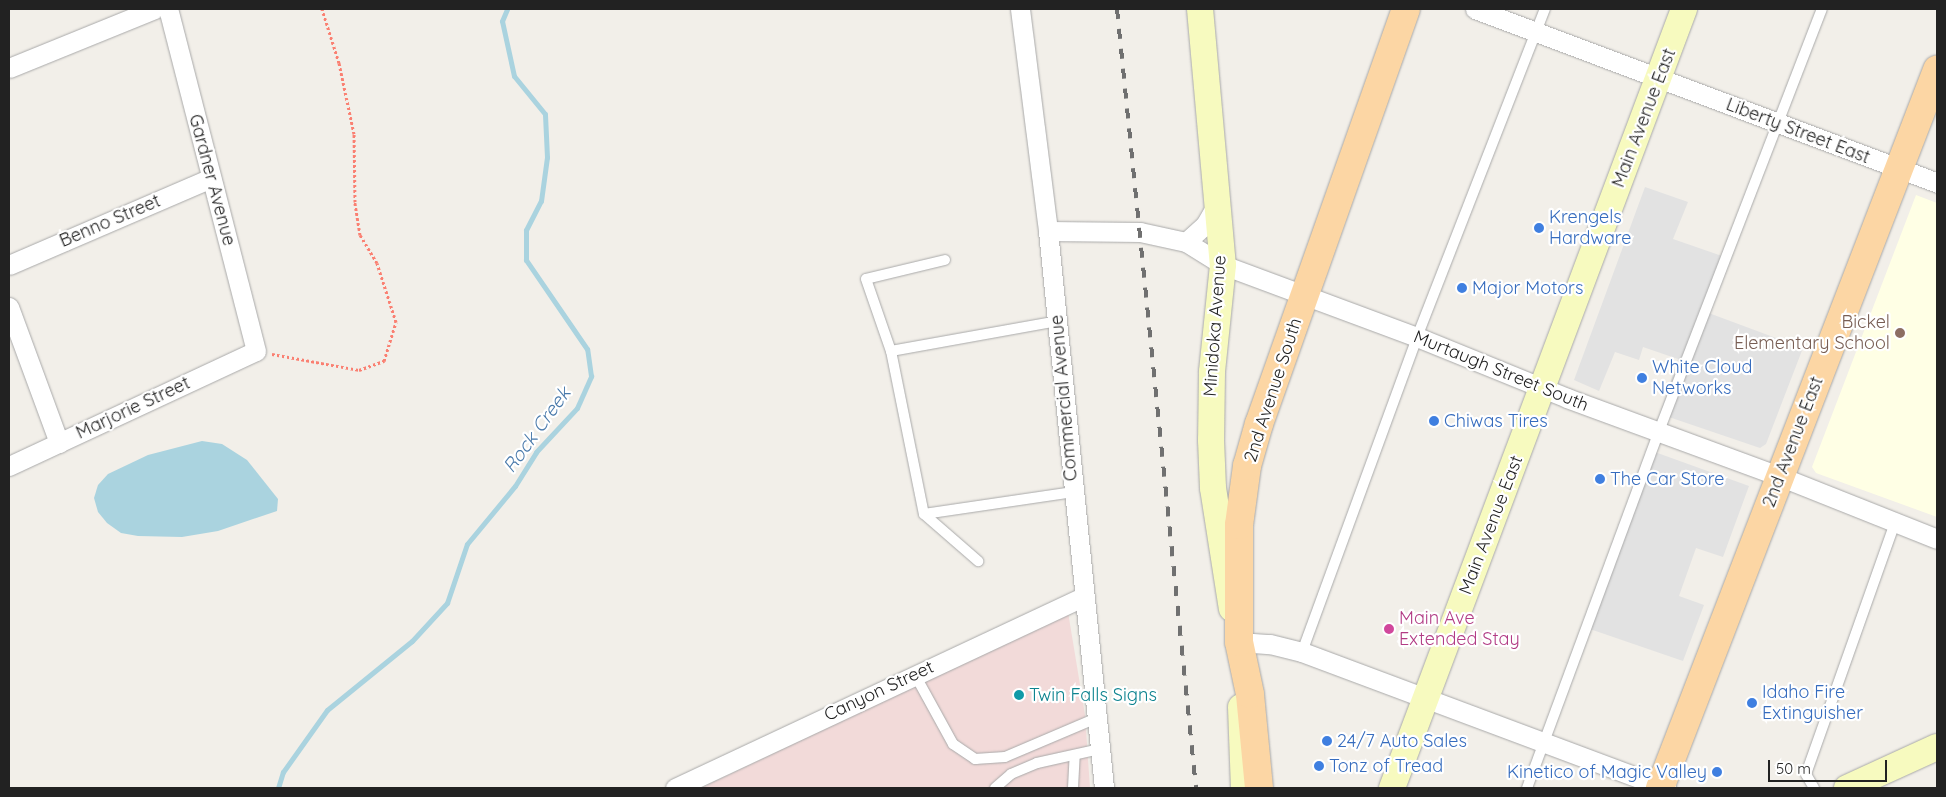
<!DOCTYPE html>
<html>
<head>
<meta charset="utf-8">
<style>
	body { margin:0 }
	#map { position:relative; width:1946px; height:797px; overflow:hidden; background:#f2efe9; font-family:Quicksand,sans-serif }
	div>[style] { position:absolute }
	.commercial>* { inset:0; background:#f2dad9 }
	.education>* { inset:0; background:#ffffe5 }
	.parking>* { inset:0; background:#e2e2e2 }
	.water>* { inset:0; background:#aad3df }
	.stream>* { height:5px; margin:-2.5px; padding:0 2.5px; transform-origin:2.5px; border-radius:2.5px; background:#aad3df }
	.path>* { height:3px; margin-top:-1.5px; transform-origin:0; background:repeating-linear-gradient(90deg,#fa8072 0 2.5px,transparent 0 5px) }
	.roads { filter:drop-shadow(0 0 1px #a9a9a9) drop-shadow(0 0 1px #a9a9a9) }
	.lane>* { height:10px; margin:-5px; padding:0 5px; transform-origin:5px; border-radius:5px; background:#fff }
	.street>* { height:19px; margin:-9.5px; padding:0 9.5px; transform-origin:9.5px; border-radius:9.5px; background:#fff }
	.secondary>* { height:26px; margin:-13px; padding:0 13px; transform-origin:13px; border-radius:13px; background:#f7fabf }
	.primary>* { height:28px; margin:-14px; padding:0 14px; transform-origin:14px; border-radius:14px; background:#fcd6a4 }
	.rail>* { height:4px; margin-top:-2px; transform-origin:0; background:repeating-linear-gradient(90deg,#707070 0 10px,transparent 0 20px) }
	.dots>* { width:14px; height:14px; translate:-50% -50%; box-sizing:border-box; border:2px solid #fff; border-radius:50% }
	span { translate:-50% -50%; white-space:nowrap; text-align:center; line-height:1.15; -webkit-text-stroke:4.5px #fff; paint-order:stroke }
	.street-label { font-size:18px; color:#222 }
	.shop-label { font-size:18px; color:#366cbe }
	.left { translate:0 -50%; text-align:left }
	.right { translate:-100% -50%; text-align:right }
	.education-label { font-size:18px; color:#785e54 }
	.hotel-label { font-size:18px; color:#b23c85 }
	.culture-label { font-size:18px; color:#0d838f }
	.water-label { font-size:19px; color:#4a7aab; font-style:italic }
	.frame { position:absolute; inset:0; border:10px solid #222; pointer-events:none }
	.scale { position:absolute; left:1768px; top:760px; width:119px; height:22px; box-sizing:border-box; border:2px solid #222; border-top:0; padding-left:6px; font-size:15px; line-height:18px; white-space:nowrap; color:#222; -webkit-text-stroke:4px #fff; paint-order:stroke }
</style>
</head>
<body>
<div id="map">
	<div class="commercial">
		<i style="clip-path:polygon(1068px 612px,1085px 715px,1090px 788px,701px 788px)"></i>
	</div>
	<div class="education">
		<i style="clip-path:polygon(1916px 195px,1937px 203px,1937px 517px,1816px 473px,1812px 467px)"></i>
	</div>
	<div class="parking">
		<i style="clip-path:polygon(1645px 187px,1688px 202px,1673px 239px,1722px 256px,1706px 312px,1803px 348px,1766px 444px,1760px 448px,1660px 414px,1678px 359px,1643px 347px,1639px 360px,1615px 352px,1599px 391px,1574px 380px)"></i>
		<i style="clip-path:polygon(1652px 451px,1749px 486px,1723px 557px,1696px 548px,1679px 596px,1704px 605px,1683px 661px,1587px 628px)"></i>
	</div>
	<div class="water">
		<i style="clip-path:polygon(202px 441px,222px 444px,247px 460px,278px 499px,277px 511px,218px 531px,182px 537px,138px 536px,121px 533px,107px 523px,98px 512px,94px 498px,98px 485px,108px 474px,148px 455px)"></i>
	</div>
	<div class="stream">
		<i style="left:278px;top:788px;width:17px;rotate:-73deg"></i>
		<i style="left:283px;top:772px;width:76px;rotate:-54.6deg"></i>
		<i style="left:327px;top:710px;width:109px;rotate:-39.1deg"></i>
		<i style="left:412px;top:641px;width:52px;rotate:-47.4deg"></i>
		<i style="left:447px;top:603px;width:62px;rotate:-71.3deg"></i>
		<i style="left:467px;top:544px;width:75px;rotate:-50.4deg"></i>
		<i style="left:515px;top:486px;width:40px;rotate:-58deg"></i>
		<i style="left:536px;top:452px;width:60px;rotate:-47deg"></i>
		<i style="left:577px;top:408px;width:35px;rotate:-66deg"></i>
		<i style="left:591px;top:376px;width:27px;rotate:-98deg"></i>
		<i style="left:587px;top:349px;width:108px;rotate:-124.4deg"></i>
		<i style="left:526px;top:260px;width:30px;rotate:-90deg"></i>
		<i style="left:526px;top:230px;width:33px;rotate:-63deg"></i>
		<i style="left:541px;top:201px;width:44px;rotate:-82.2deg"></i>
		<i style="left:547px;top:157px;width:43px;rotate:-92.7deg"></i>
		<i style="left:545px;top:114px;width:49px;rotate:-129.2deg"></i>
		<i style="left:514px;top:76px;width:56px;rotate:-102.3deg"></i>
		<i style="left:502px;top:21px;width:13px;rotate:-67deg"></i>
	</div>
	<div class="path">
		<i style="left:272px;top:354px;width:88px;rotate:10.4deg"></i>
		<i style="left:359px;top:370px;width:27px;rotate:-20deg"></i>
		<i style="left:384px;top:361px;width:41px;rotate:-72.9deg"></i>
		<i style="left:396px;top:322px;width:62px;rotate:-107.9deg"></i>
		<i style="left:377px;top:263px;width:33px;rotate:-121deg"></i>
		<i style="left:360px;top:235px;width:33px;rotate:-99deg"></i>
		<i style="left:355px;top:202px;width:68px;rotate:-90.8deg"></i>
		<i style="left:354px;top:134px;width:73px;rotate:-101.9deg"></i>
		<i style="left:339px;top:63px;width:57px;rotate:-107.5deg"></i>
	</div>
	<div class="roads">
		<div class="lane">
			<i style="left:945px;top:260px;width:81px;rotate:166.5deg"></i>
			<i style="left:866px;top:279px;width:76px;rotate:70.9deg"></i>
			<i style="left:891px;top:351px;width:169px;rotate:-10.2deg"></i>
			<i style="left:891px;top:351px;width:166px;rotate:78.6deg"></i>
			<i style="left:924px;top:514px;width:151px;rotate:-8.4deg"></i>
			<i style="left:924px;top:514px;width:72px;rotate:41deg"></i>
			<i style="left:1302px;top:652px;width:335px;rotate:-69.9deg"></i>
			<i style="left:1417px;top:337px;width:352px;rotate:-68.7deg"></i>
			<i style="left:914px;top:673px;width:81px;rotate:61.2deg"></i>
			<i style="left:953px;top:744px;width:27px;rotate:34deg"></i>
			<i style="left:975px;top:759px;width:30px;rotate:-4deg"></i>
			<i style="left:1005px;top:757px;width:100px;rotate:-23deg"></i>
			<i style="left:995px;top:788px;width:21px;rotate:-41deg"></i>
			<i style="left:1011px;top:774px;width:28px;rotate:-23deg"></i>
			<i style="left:1037px;top:763px;width:65px;rotate:-12.5deg"></i>
			<i style="left:1073px;top:788px;width:33px;rotate:-87deg"></i>
			<i style="left:1527px;top:788px;width:381px;rotate:-69.7deg"></i>
			<i style="left:1659px;top:431px;width:452px;rotate:-68.9deg"></i>
			<i style="left:1814px;top:788px;width:16px;rotate:-120deg"></i>
			<i style="left:1806px;top:774px;width:267px;rotate:-70.5deg"></i>
		</div>
		<div class="street">
			<i style="left:1020px;top:9px;width:224px;rotate:82.8deg"></i>
			<i style="left:1048px;top:231px;width:560px;rotate:84.26deg"></i>
			<i style="left:1475px;top:9px;width:494px;rotate:20.6deg"></i>
			<i style="left:9px;top:68px;width:157px;rotate:-22.1deg"></i>
			<i style="left:1048px;top:231px;width:92px;rotate:0.6deg"></i>
			<i style="left:1140px;top:232px;width:47px;rotate:12.3deg"></i>
			<i style="left:1186px;top:242px;width:44px;rotate:31.9deg"></i>
			<i style="left:1223px;top:265px;width:207px;rotate:20.4deg"></i>
			<i style="left:1417px;top:337px;width:162px;rotate:22.1deg"></i>
			<i style="left:1567px;top:398px;width:226px;rotate:20.2deg"></i>
			<i style="left:1779px;top:476px;width:170px;rotate:21.7deg"></i>
			<i style="left:1186px;top:242px;width:25px;rotate:-42deg"></i>
			<i style="left:1205px;top:225px;width:24px;rotate:-60deg"></i>
			<i style="left:9px;top:265px;width:220px;rotate:-23.3deg"></i>
			<i style="left:9px;top:307px;width:145px;rotate:69.8deg"></i>
			<i style="left:9px;top:466px;width:272px;rotate:-25deg"></i>
			<i style="left:256px;top:351px;width:353px;rotate:-104.4deg"></i>
			<i style="left:1239px;top:642px;width:31px;rotate:4deg"></i>
			<i style="left:1270px;top:644px;width:33px;rotate:14deg"></i>
			<i style="left:1302px;top:652px;width:389px;rotate:20.5deg"></i>
			<i style="left:675px;top:788px;width:452px;rotate:-25.1deg"></i>
		</div>
		<div class="secondary">
			<i style="left:1200px;top:9px;width:257px;rotate:84.9deg"></i>
			<i style="left:1223px;top:265px;width:108px;rotate:95.9deg"></i>
			<i style="left:1212px;top:372px;width:68px;rotate:90.8deg"></i>
			<i style="left:1211px;top:440px;width:48px;rotate:87.6deg"></i>
			<i style="left:1213px;top:488px;width:122px;rotate:81.1deg"></i>
			<i style="left:1241px;top:707px;width:81px;rotate:87.9deg"></i>
			<i style="left:1392px;top:788px;width:832px;rotate:-69.45deg"></i>
			<i style="left:1847px;top:788px;width:99px;rotate:-24.5deg"></i>
		</div>
		<div class="primary">
			<i style="left:1259px;top:788px;width:94px;rotate:-95.5deg"></i>
			<i style="left:1250px;top:694px;width:53px;rotate:-101.9deg"></i>
			<i style="left:1239px;top:642px;width:117px;rotate:-90deg"></i>
			<i style="left:1239px;top:525px;width:60px;rotate:-82.3deg"></i>
			<i style="left:1247px;top:466px;width:44px;rotate:-74.1deg"></i>
			<i style="left:1259px;top:424px;width:440px;rotate:-70.5deg"></i>
			<i style="left:1660px;top:788px;width:770px;rotate:-68.9deg"></i>
		</div>
	</div>
	<div class="rail">
		<i style="left:1117px;top:9px;width:783px;rotate:84.21deg"></i>
	</div>
	<div class="dots">
		<i style="left:1539px;top:228px;background:#3f7fe0"></i>
		<i style="left:1462px;top:288px;background:#3f7fe0"></i>
		<i style="left:1900px;top:333px;background:#8d6e63"></i>
		<i style="left:1642px;top:378px;background:#3f7fe0"></i>
		<i style="left:1434px;top:421px;background:#3f7fe0"></i>
		<i style="left:1600px;top:479px;background:#3f7fe0"></i>
		<i style="left:1389px;top:629px;background:#d1479c"></i>
		<i style="left:1019px;top:695px;background:#0f9aa8"></i>
		<i style="left:1752px;top:703px;background:#3f7fe0"></i>
		<i style="left:1327px;top:741px;background:#3f7fe0"></i>
		<i style="left:1319px;top:766px;background:#3f7fe0"></i>
		<i style="left:1717px;top:772px;background:#3f7fe0"></i>
	</div>
	<div class="street-label">
		<span style="left:1644px;top:118px;rotate:-69deg">Main Avenue East</span>
		<span style="left:1798px;top:131px;rotate:21deg">Liberty Street East</span>
		<span style="left:212px;top:180px;rotate:75deg">Gardner Avenue</span>
		<span style="left:110px;top:221px;rotate:-23deg">Benno Street</span>
		<span style="left:1215px;top:326px;rotate:-86deg">Minidoka Avenue</span>
		<span style="left:1501px;top:371px;rotate:22deg">Murtaugh Street South</span>
		<span style="left:1273px;top:390px;rotate:-72deg">2nd Avenue South</span>
		<span style="left:1064px;top:398px;rotate:-95deg">Commercial Avenue</span>
		<span style="left:133px;top:408px;rotate:-25deg">Marjorie Street</span>
		<span style="left:1793px;top:442px;rotate:-69deg">2nd Avenue East</span>
		<span style="left:1491px;top:525px;rotate:-69deg">Main Avenue East</span>
		<span style="left:879px;top:691px;rotate:-25deg">Canyon Street</span>
	</div>
	<div class="shop-label">
		<span class="left" style="left:1549px;top:228px">Krengels<br>Hardware</span>
		<span class="left" style="left:1472px;top:288px">Major Motors</span>
		<span class="left" style="left:1652px;top:378px">White Cloud<br>Networks</span>
		<span class="left" style="left:1444px;top:421px">Chiwas Tires</span>
		<span class="left" style="left:1610px;top:479px">The Car Store</span>
		<span class="left" style="left:1762px;top:703px">Idaho Fire<br>Extinguisher</span>
		<span class="left" style="left:1337px;top:741px">24/7 Auto Sales</span>
		<span class="left" style="left:1329px;top:766px">Tonz of Tread</span>
		<span class="right" style="left:1707px;top:772px">Kinetico of Magic Valley</span>
	</div>
	<div class="education-label">
		<span class="right" style="left:1890px;top:333px">Bickel<br>Elementary School</span>
	</div>
	<div class="hotel-label">
		<span class="left" style="left:1399px;top:629px">Main Ave<br>Extended Stay</span>
	</div>
	<div class="culture-label">
		<span class="left" style="left:1029px;top:695px">Twin Falls Signs</span>
	</div>
	<div class="water-label">
		<span style="left:537px;top:430px;rotate:-54deg">Rock Creek</span>
	</div>
	<div class="frame"></div>
	<div class="scale">50 m</div>
</div>
</body>
</html>
